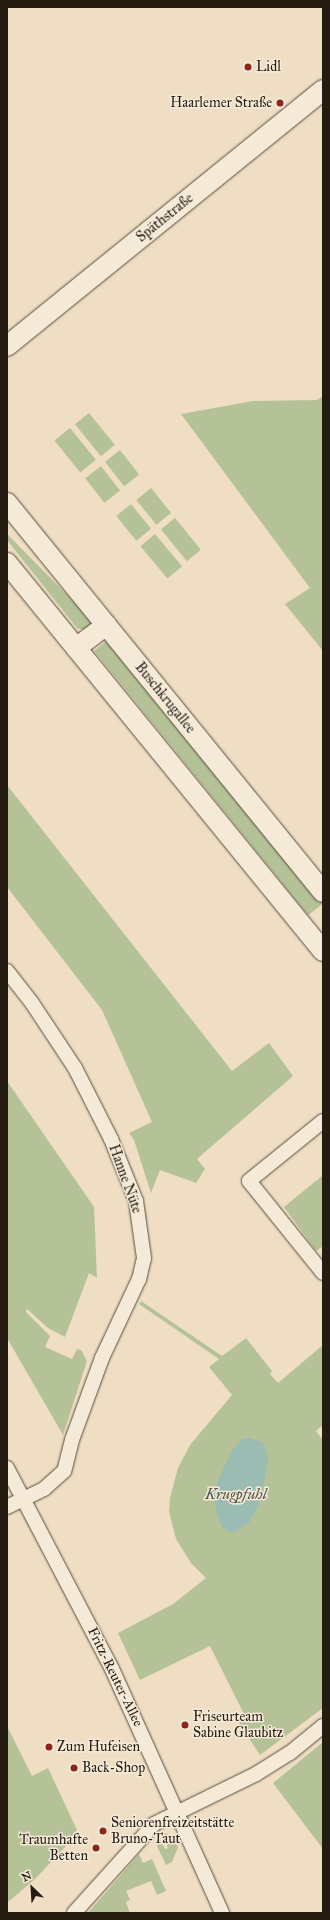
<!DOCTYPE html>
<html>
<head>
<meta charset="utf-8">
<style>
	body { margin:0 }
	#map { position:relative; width:330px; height:1920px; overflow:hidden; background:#efdec3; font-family:"IM FELL Great Primer",serif }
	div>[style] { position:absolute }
	.green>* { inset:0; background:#b5c297; transform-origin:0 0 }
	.water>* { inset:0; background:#9abcb3 }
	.roads { filter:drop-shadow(0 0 1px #574c3e) drop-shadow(0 0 1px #574c3e) }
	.street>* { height:14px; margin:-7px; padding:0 7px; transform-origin:7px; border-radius:7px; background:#f5ead8 }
	.secondary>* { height:20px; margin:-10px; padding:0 10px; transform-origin:10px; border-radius:10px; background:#f5ead8 }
	.dots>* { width:11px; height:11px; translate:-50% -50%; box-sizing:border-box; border:2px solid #f5ead8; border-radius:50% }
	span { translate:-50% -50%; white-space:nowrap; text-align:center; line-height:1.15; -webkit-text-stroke:3px #f5ead8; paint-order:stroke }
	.poi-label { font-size:14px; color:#241b11 }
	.left { translate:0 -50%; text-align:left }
	.right { translate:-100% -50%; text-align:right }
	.street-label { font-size:14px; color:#241b11 }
	.water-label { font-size:15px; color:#4d534a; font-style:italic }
	.frame { position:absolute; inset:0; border:8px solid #241b11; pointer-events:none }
	.north { position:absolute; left:12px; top:1868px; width:40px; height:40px; -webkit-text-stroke:3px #f5ead8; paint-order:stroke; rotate:335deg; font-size:11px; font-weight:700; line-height:16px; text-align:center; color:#241b11 }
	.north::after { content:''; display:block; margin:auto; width:14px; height:18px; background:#241b11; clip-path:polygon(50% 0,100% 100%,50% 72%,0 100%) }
</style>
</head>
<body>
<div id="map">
	<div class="green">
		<i style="clip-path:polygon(323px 396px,323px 651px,285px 604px,310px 588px,181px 414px,253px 401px,317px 400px)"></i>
		<i style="left:89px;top:413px;width:41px;height:18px;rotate:51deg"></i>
		<i style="left:70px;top:428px;width:41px;height:20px;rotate:51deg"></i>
		<i style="left:120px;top:450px;width:31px;height:19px;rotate:52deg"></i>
		<i style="left:101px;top:466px;width:31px;height:20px;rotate:52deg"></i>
		<i style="left:151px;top:488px;width:32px;height:19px;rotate:51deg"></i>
		<i style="left:131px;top:504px;width:32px;height:19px;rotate:51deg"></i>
		<i style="left:175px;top:518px;width:41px;height:18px;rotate:51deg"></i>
		<i style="clip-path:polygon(7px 534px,93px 621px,91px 626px,85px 630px,77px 628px,7px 540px)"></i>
		<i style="left:155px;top:534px;width:42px;height:19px;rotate:50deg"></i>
		<i style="left:109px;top:639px;width:340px;height:19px;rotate:51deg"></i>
		<i style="clip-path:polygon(7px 785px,232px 1071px,269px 1043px,293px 1076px,197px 1159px,205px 1169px,196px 1183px,160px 1170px,151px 1193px,134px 1140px,129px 1133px,152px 1122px,102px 1010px,7px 887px)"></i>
		<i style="clip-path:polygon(7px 1081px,94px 1207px,97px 1278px,89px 1273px,65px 1337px,48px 1328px,27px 1309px,26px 1312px,50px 1336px,45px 1347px,72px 1359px,77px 1349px,81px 1350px,87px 1361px,63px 1435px,7px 1338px)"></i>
		<i style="clip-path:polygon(323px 1175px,323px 1246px,316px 1251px,284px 1207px)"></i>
		<i style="clip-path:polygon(141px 1301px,222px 1356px,246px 1338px,272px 1371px,270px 1374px,278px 1383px,323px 1345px,323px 1425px,316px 1431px,323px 1440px,323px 1708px,260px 1755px,239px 1723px,246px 1718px,210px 1646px,140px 1680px,118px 1633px,173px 1604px,206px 1578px,191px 1563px,176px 1539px,169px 1511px,170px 1498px,178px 1468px,190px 1445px,232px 1395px,209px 1367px,219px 1359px,139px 1304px)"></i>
		<i style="clip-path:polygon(7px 1726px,32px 1776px,48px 1768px,77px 1830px,65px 1847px,36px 1878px,7px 1903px)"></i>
		<i style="clip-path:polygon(323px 1742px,323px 1849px,273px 1783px)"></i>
		<i style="clip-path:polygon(166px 1833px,173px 1838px,178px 1847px,172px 1862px,166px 1865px,157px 1846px,159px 1836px,165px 1849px,168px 1848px,162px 1835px)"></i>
		<i style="clip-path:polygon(139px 1854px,143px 1863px,152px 1859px,166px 1891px,157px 1895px,151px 1881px,126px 1891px,130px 1900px,126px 1902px,130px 1913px,88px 1913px)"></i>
	</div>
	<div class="water">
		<i style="clip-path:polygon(249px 1438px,263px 1442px,268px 1458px,265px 1478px,258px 1507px,249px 1522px,236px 1532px,229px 1532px,222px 1527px,217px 1515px,213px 1492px,231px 1452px,242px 1439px)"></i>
	</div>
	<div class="roads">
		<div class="street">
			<i style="left:7px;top:971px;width:41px;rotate:52deg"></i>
			<i style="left:32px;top:1003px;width:78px;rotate:56.5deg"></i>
			<i style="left:75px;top:1068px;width:80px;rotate:63.1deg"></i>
			<i style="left:111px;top:1139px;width:67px;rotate:68deg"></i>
			<i style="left:136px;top:1201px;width:58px;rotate:82deg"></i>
			<i style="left:144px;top:1258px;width:22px;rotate:103deg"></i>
			<i style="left:139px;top:1279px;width:87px;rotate:115.1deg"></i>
			<i style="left:102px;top:1358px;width:87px;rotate:110.1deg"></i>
			<i style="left:72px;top:1440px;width:32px;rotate:104deg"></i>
			<i style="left:64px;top:1471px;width:27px;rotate:138deg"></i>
			<i style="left:44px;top:1489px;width:41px;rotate:154.1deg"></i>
			<i style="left:323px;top:1121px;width:95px;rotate:141deg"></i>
			<i style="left:249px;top:1181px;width:118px;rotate:51.2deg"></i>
			<i style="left:7px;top:1468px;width:227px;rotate:62.4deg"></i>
			<i style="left:112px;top:1669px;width:268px;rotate:65.7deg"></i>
			<i style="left:74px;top:1913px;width:120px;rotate:-48deg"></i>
			<i style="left:154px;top:1824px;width:114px;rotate:-26.1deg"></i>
			<i style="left:256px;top:1774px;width:40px;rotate:-32deg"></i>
			<i style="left:290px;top:1753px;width:43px;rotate:-39.3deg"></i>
		</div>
		<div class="secondary">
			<i style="left:7px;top:346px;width:407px;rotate:-39deg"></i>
			<i style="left:7px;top:503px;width:501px;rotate:50.91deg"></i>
			<i style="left:7px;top:563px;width:500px;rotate:50.84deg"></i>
			<i style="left:76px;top:648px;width:38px;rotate:-37deg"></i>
		</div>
	</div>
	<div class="dots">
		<i style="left:248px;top:67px;background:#8f2418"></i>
		<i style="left:280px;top:103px;background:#8f2418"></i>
		<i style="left:185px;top:1725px;background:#8f2418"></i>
		<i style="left:49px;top:1747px;background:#8f2418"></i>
		<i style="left:74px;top:1768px;background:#8f2418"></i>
		<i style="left:103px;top:1831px;background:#8f2418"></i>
		<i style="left:96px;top:1848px;background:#8f2418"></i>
	</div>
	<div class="poi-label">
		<span class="left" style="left:256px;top:67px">Lidl</span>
		<span class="right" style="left:272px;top:103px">Haarlemer Straße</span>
		<span class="left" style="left:193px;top:1725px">Friseurteam<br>Sabine Glaubitz</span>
		<span class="left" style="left:57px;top:1747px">Zum Hufeisen</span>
		<span class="left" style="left:82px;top:1768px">Back-Shop</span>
		<span class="left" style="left:111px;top:1831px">Seniorenfreizeitstätte<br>Bruno-Taut</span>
		<span class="right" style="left:88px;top:1848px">Traumhafte<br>Betten</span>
	</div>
	<div class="street-label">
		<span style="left:165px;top:218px;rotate:-39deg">Späthstraße</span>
		<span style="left:165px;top:698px;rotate:51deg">Buschkrugallee</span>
		<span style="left:125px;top:1179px;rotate:70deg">Hanne Nüte</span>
		<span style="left:115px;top:1677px;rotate:64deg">Fritz-Reuter-Allee</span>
	</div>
	<div class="water-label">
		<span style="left:236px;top:1495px">Krugpfuhl</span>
	</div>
	<div class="frame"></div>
	<div class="north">N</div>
</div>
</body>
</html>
